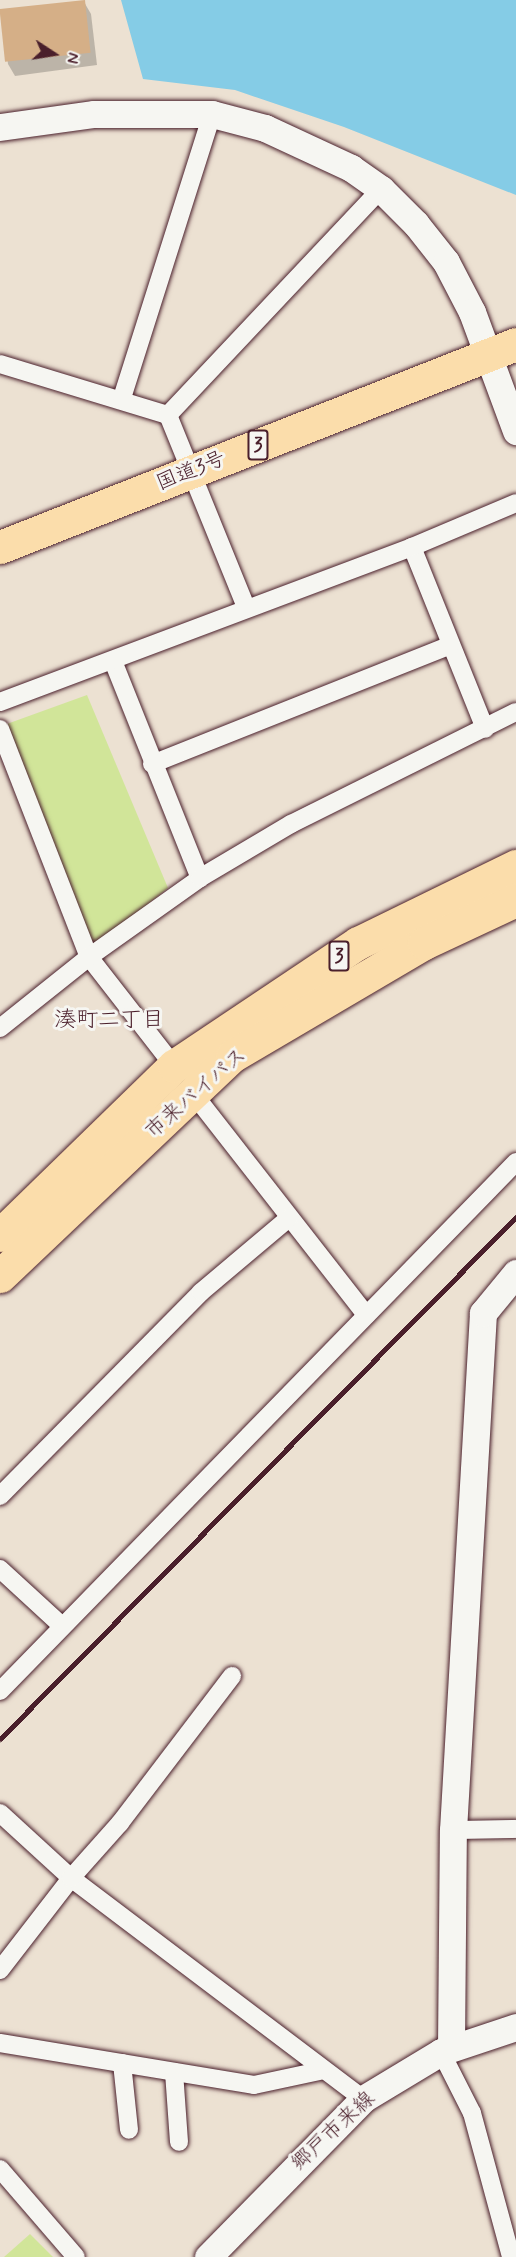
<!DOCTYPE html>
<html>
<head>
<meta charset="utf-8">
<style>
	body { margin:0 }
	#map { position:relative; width:516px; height:2257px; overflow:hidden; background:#ece1d2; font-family:Mynerve,"Klee One",sans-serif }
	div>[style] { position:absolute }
	.green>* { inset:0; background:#d1e599 }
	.water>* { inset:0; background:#85cce6 }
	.shadow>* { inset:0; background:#0003 }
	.building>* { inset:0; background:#d5af87; transform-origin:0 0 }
	.roads { filter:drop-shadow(0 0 2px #4a1f2b) drop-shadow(0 0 2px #4a1f2b) }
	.street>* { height:18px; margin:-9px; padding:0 9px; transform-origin:9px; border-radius:9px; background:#f6f6f2 }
	.secondary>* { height:27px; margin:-13.5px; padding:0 13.5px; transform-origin:13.5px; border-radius:13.5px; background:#f6f6f2 }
	.highway>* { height:33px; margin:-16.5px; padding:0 16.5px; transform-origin:16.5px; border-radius:16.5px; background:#fbddab }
	.rail>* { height:4.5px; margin:-2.25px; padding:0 2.25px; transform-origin:2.25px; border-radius:2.25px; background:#4a1f2b }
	span { translate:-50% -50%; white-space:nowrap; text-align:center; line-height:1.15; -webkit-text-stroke:6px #f6f6f2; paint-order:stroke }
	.shield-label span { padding:2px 4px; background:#f6f6f2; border:2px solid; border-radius:4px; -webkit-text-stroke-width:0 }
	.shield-label { font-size:20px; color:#4a1f2b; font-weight:700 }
	.street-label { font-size:21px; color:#4a1f2b }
	.neighbourhood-label { font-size:22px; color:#4a1f2b }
	.north { position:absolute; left:24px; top:24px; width:60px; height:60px; -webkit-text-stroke:4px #f6f6f2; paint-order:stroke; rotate:102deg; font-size:16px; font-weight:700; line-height:24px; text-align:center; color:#4a1f2b }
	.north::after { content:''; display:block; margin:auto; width:21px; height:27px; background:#4a1f2b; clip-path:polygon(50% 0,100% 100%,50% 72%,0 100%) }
</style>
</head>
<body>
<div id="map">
	<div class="green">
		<i style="clip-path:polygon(87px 695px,168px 888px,92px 949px,4px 725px)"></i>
		<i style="clip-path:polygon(30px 2234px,53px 2257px,4px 2257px)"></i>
	</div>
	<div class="water">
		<i style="clip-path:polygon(121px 0,516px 0,516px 195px,344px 127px,235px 90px,143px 79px)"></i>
	</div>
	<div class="shadow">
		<i style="clip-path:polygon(84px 2px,91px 14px,97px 65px,15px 76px,8px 64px,1px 12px)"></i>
	</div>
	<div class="building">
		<i style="left:85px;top:0;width:53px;height:86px;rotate:84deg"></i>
	</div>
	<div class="roads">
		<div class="street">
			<i style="left:0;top:364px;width:176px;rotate:16.9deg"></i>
			<i style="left:168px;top:415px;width:207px;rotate:67.9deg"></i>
			<i style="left:122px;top:398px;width:298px;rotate:-72.4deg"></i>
			<i style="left:168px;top:415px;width:311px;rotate:-46.7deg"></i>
			<i style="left:412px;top:547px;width:196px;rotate:68.1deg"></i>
			<i style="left:113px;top:661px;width:234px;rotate:68.2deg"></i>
			<i style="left:0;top:702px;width:440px;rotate:-20.6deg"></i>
			<i style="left:412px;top:547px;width:113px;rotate:-22.9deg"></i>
			<i style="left:0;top:729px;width:245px;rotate:68.7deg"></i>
			<i style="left:89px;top:957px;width:138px;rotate:52.1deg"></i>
			<i style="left:152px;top:764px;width:320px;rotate:-21.7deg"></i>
			<i style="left:0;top:1028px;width:114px;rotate:-38.6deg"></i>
			<i style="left:89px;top:957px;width:136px;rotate:-35.4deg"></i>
			<i style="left:200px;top:878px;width:106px;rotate:-30.7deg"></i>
			<i style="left:291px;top:824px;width:251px;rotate:-26.5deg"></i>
			<i style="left:192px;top:1092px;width:283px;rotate:52deg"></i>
			<i style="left:0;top:1496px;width:286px;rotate:-45.4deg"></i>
			<i style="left:201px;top:1292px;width:115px;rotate:-40.1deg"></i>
			<i style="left:0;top:1569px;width:83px;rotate:42.6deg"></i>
			<i style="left:0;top:1691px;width:739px;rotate:-45.71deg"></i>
			<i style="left:0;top:1813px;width:96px;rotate:42.5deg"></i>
			<i style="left:71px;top:1878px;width:366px;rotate:37.1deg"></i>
			<i style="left:453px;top:1830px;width:63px;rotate:-0.9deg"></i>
			<i style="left:0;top:1970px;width:116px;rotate:-52.3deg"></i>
			<i style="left:71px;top:1878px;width:74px;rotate:-48.3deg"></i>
			<i style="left:120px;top:1823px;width:185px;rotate:-52.7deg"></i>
			<i style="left:0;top:2043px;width:257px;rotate:9.4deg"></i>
			<i style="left:254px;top:2085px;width:67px;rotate:-12deg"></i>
			<i style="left:441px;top:2052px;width:68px;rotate:63.1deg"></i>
			<i style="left:472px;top:2113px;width:149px;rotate:74.8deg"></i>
			<i style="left:122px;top:2063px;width:67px;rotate:84deg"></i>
			<i style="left:174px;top:2072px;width:70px;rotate:85.9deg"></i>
			<i style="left:0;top:2169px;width:116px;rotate:49.2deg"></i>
		</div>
		<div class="secondary">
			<i style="left:0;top:127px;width:95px;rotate:-7.9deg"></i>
			<i style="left:94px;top:114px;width:118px"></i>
			<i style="left:212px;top:114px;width:55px;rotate:14.8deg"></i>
			<i style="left:265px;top:128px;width:95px;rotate:24.9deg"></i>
			<i style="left:351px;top:168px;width:37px;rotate:35deg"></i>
			<i style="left:381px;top:189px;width:49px;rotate:45deg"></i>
			<i style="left:416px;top:224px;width:48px;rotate:51.7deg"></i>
			<i style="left:446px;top:262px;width:56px;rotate:62.5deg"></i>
			<i style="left:472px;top:312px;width:127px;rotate:69.7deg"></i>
			<i style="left:451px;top:2047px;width:217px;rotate:-89.5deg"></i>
			<i style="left:453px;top:1830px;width:518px;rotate:-86.68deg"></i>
			<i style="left:483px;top:1313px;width:52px;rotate:-50.5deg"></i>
			<i style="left:208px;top:2257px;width:221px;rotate:-45.5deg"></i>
			<i style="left:363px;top:2099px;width:91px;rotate:-31.1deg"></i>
			<i style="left:441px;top:2052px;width:79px;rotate:-18.4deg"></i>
		</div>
		<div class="highway">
			<i style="left:0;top:547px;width:554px;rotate:-21.48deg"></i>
			<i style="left:0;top:1235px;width:243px;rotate:-44.2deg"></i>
			<i style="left:174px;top:1066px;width:221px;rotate:-33.8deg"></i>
			<i style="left:358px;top:943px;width:176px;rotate:-26deg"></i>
			<i style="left:0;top:1276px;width:320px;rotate:-43.5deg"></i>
			<i style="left:232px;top:1056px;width:223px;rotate:-30.5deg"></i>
			<i style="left:424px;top:943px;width:102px;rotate:-25.1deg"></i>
		</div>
	</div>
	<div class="rail">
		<i style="left:0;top:1739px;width:734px;rotate:-45.33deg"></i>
	</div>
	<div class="shield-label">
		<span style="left:258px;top:445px">3</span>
		<span style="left:339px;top:956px">3</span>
	</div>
	<div class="street-label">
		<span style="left:191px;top:471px;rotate:-22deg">国道3号</span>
		<span style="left:196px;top:1093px;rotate:-41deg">市来バイパス</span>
		<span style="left:333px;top:2131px;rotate:-43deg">郷戸市来線</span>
	</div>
	<div class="neighbourhood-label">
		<span style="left:109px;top:1021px">湊町二丁目</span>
	</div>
	<div class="north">N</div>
</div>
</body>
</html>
